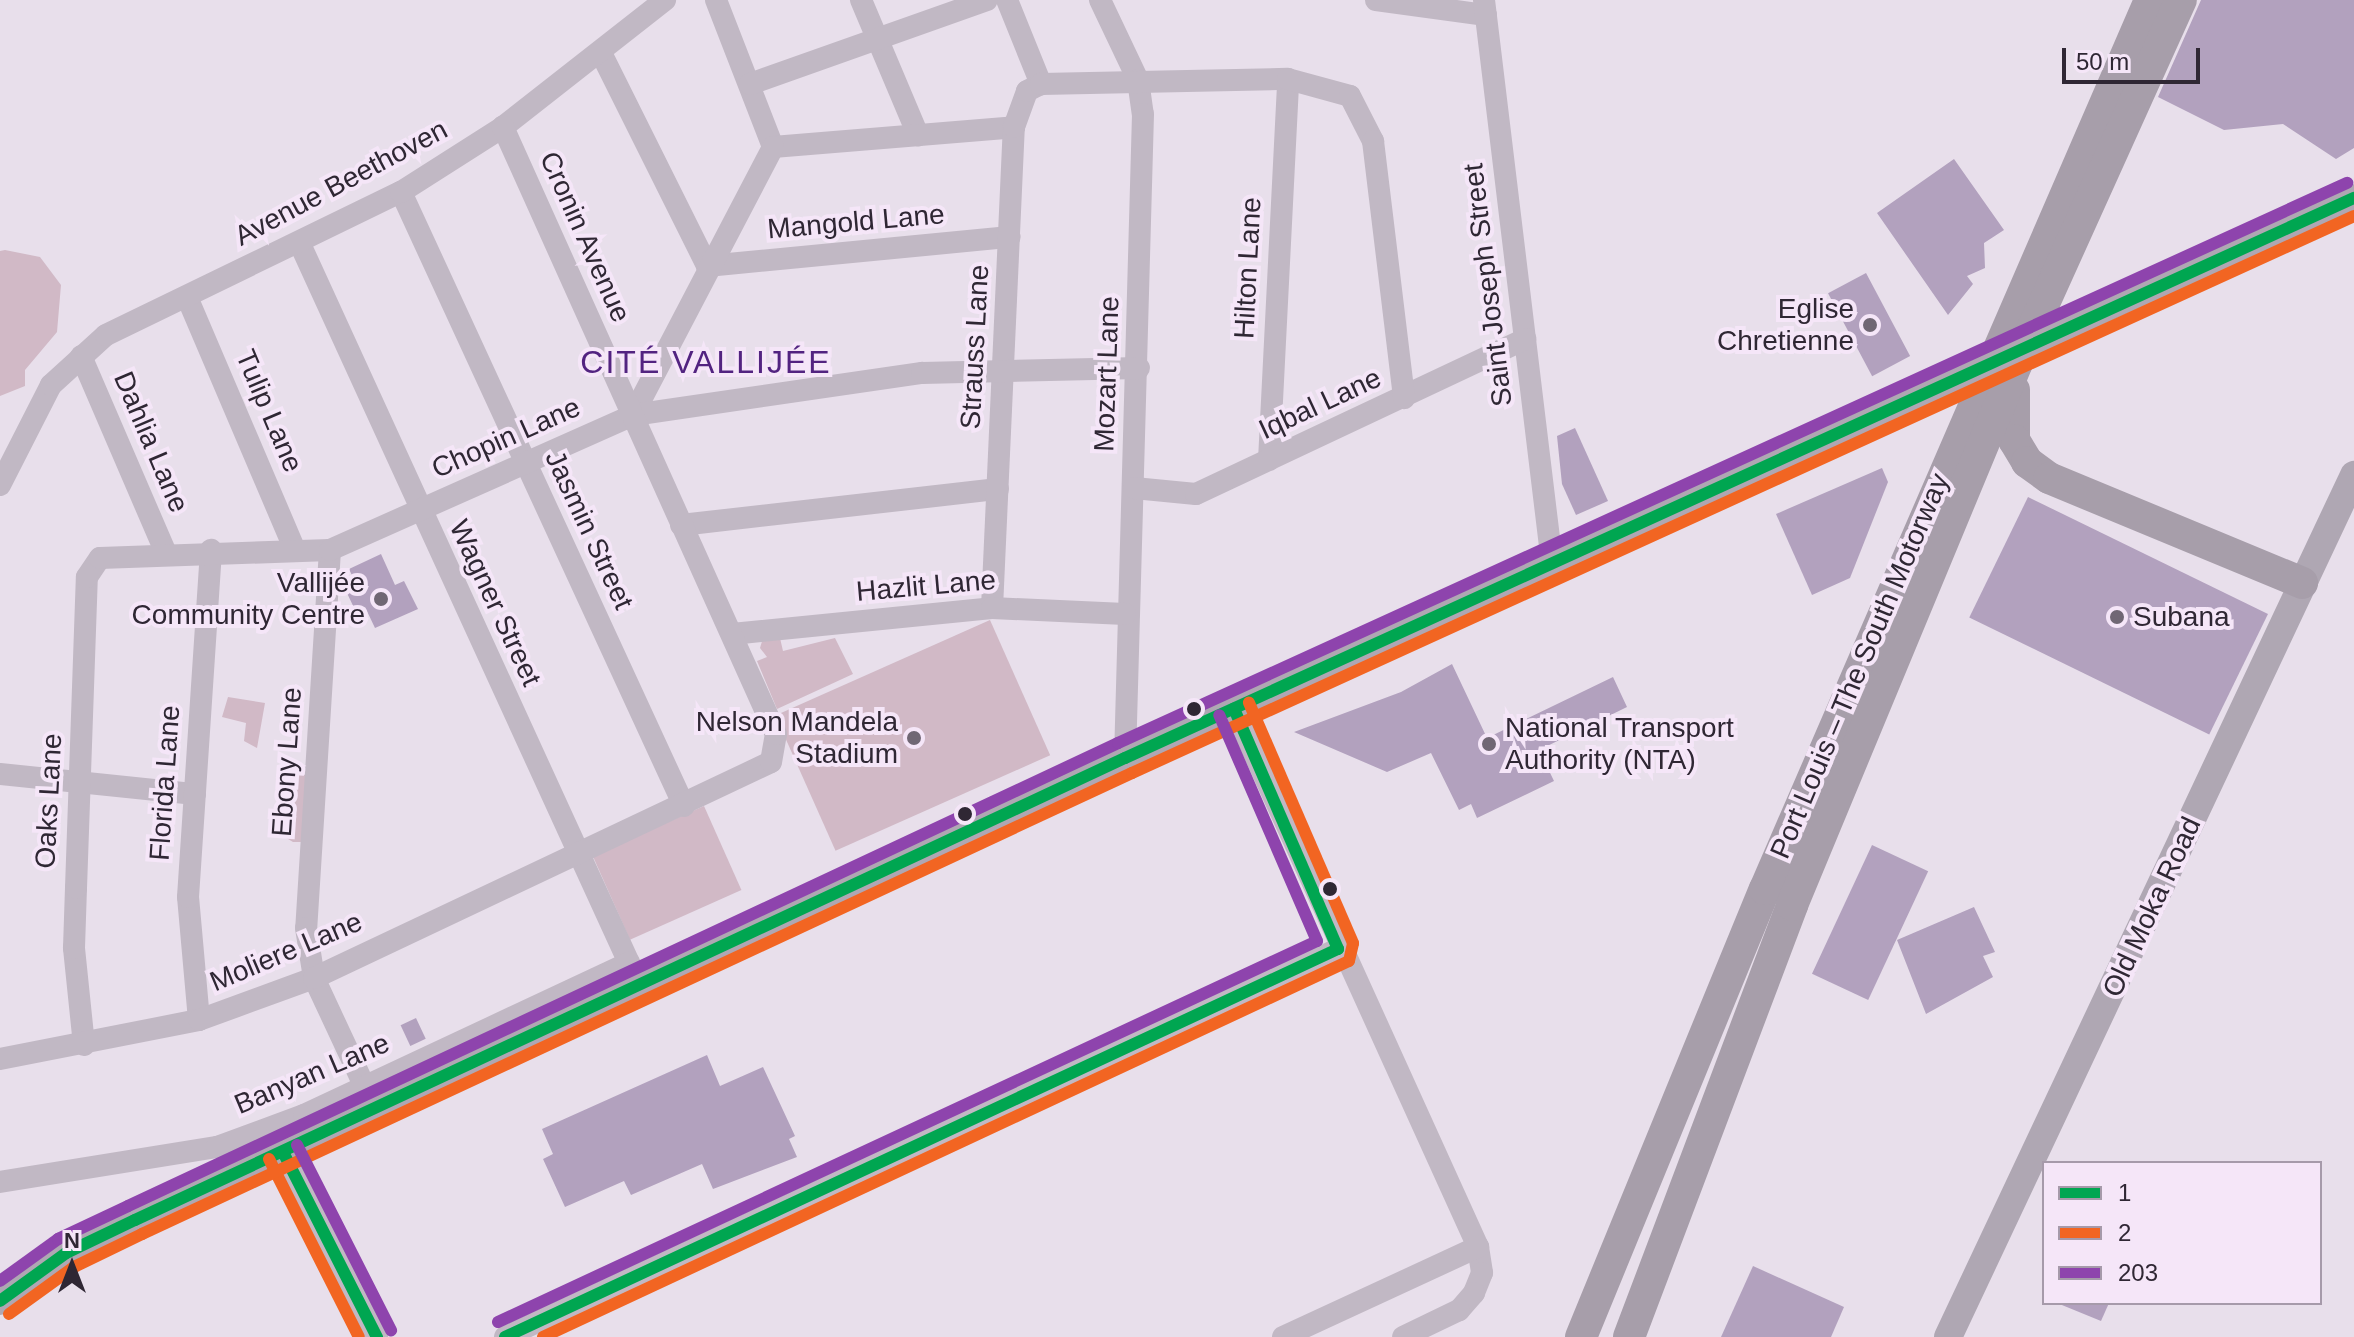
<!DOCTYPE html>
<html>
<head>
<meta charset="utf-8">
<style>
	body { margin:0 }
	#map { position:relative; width:2354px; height:1337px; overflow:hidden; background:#e8dfeb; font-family:Helvetica,sans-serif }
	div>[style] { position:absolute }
	.green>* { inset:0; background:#d1b9c6; transform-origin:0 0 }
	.building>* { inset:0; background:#b2a1be; transform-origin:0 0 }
	.minor>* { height:22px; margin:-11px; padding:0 11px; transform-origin:11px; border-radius:11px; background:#c1b8c4 }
	.major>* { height:28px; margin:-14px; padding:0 14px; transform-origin:14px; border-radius:14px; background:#afa7b3 }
	.highway>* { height:32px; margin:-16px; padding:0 16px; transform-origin:16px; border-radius:16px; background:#a79eaa }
	.major-bridge>* { height:28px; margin:-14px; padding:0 14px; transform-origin:14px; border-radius:14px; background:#afa7b3 }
	.bus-1>* { height:12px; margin:-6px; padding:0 6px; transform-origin:6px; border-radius:6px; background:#00a651 }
	.bus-2>* { height:12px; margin:-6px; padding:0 6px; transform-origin:6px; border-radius:6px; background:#f26522 }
	.bus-3>* { height:12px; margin:-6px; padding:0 6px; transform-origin:6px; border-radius:6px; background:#8e44ad }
	.dots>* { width:22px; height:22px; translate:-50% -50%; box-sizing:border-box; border:4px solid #f5e6f8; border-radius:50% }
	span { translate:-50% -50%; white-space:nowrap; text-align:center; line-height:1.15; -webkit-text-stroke:8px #f5e6f8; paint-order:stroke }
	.street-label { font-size:28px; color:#2f2734 }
	.poi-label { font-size:28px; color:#2f2734 }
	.right { translate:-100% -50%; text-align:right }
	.left { translate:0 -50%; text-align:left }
	.quarter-label { font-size:32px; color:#522380; letter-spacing:2px }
	.legend { position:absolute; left:2042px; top:1161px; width:280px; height:144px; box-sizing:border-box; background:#f5e6f8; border:2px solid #a69aaa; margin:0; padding:10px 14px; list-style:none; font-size:24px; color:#2f2734 }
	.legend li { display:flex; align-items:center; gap:16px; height:40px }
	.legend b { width:40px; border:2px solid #a69aaa }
	.north { position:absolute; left:32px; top:1225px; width:80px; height:80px; -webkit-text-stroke:6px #f5e6f8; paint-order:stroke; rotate:0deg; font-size:22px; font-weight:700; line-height:32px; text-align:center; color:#2f2734 }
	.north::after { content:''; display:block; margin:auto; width:28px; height:36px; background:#2f2734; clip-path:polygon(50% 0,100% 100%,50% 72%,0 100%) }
	.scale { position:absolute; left:2062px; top:48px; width:138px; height:36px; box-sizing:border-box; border:4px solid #2f2734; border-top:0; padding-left:10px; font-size:24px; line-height:28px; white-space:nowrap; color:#2f2734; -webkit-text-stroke:6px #f5e6f8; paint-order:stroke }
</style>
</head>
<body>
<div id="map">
	<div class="green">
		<i style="clip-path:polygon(5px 250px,40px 257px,61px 285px,57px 332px,25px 370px,25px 386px,0 396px,0 251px)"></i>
		<i style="left:990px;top:620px;width:148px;height:235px;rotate:66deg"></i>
		<i style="clip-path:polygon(763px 638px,780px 638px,783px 651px,835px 638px,853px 674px,777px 709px,757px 661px,767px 657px,760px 648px)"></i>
		<i style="clip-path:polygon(228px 697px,265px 703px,257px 748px,244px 741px,246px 723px,222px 717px)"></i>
		<i style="clip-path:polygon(299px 774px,306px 775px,307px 808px,301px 842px,293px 842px,278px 833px,291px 814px,288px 797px)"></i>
		<i style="left:704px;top:806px;width:92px;height:122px;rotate:66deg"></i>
	</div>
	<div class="building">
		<i style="clip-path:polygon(2201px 0,2354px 0,2354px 148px,2336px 159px,2283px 124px,2224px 130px,2158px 97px)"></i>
		<i style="clip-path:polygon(1954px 159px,2004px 230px,1984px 243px,1985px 268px,1967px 276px,1973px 284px,1948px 315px,1877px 213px)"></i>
		<i style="left:1866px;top:273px;width:94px;height:43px;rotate:62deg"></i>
		<i style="clip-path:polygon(1575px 428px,1608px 501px,1576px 515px,1562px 484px,1557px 436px)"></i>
		<i style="clip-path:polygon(1882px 468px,1888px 482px,1850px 578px,1812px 595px,1776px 514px)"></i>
		<i style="left:2028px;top:497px;width:267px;height:134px;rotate:26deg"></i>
		<i style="clip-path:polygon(381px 554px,395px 585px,404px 581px,418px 609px,375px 628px,365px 607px,356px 612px,346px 591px,357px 586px,349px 569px)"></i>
		<i style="clip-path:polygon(1452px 664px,1487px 738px,1613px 677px,1627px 707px,1539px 750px,1554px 781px,1477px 818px,1471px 804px,1459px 810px,1431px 753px,1387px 772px,1294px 732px,1401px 692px)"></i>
		<i style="left:1872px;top:845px;width:62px;height:142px;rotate:25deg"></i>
		<i style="clip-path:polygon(1974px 907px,1995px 952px,1983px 956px,1993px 977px,1926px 1014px,1897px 940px)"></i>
		<i style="left:416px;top:1018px;width:23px;height:17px;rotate:65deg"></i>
		<i style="clip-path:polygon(707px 1055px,720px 1086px,763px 1067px,795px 1136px,789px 1139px,797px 1157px,713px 1189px,702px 1164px,631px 1195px,624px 1181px,565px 1207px,543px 1159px,553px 1154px,542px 1129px)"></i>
		<i style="clip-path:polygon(1753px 1266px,1844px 1307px,1831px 1337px,1721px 1337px)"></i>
		<i style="clip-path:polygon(2057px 1303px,2109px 1303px,2101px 1321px)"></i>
	</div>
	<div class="minor">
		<i style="left:716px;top:0;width:158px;rotate:68.8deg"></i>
		<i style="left:861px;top:0;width:147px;rotate:67.1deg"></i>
		<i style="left:1007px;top:0;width:91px;rotate:68deg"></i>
		<i style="left:1100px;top:0;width:89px;rotate:64.6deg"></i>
		<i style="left:1138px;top:80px;width:34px;rotate:82deg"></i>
		<i style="left:1143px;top:114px;width:644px;rotate:91.6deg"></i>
		<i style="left:1376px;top:0;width:111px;rotate:7.8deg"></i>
		<i style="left:1484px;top:0;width:567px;rotate:83.11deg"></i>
		<i style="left:601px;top:53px;width:238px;rotate:63.5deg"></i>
		<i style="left:707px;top:266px;width:304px;rotate:-5.5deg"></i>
		<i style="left:750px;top:84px;width:251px;rotate:-19.5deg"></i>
		<i style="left:773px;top:147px;width:242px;rotate:-4.7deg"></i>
		<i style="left:401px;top:192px;width:676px;rotate:65.25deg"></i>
		<i style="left:300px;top:244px;width:817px;rotate:65.41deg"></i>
		<i style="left:187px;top:297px;width:275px;rotate:66.9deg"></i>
		<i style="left:81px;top:356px;width:212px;rotate:66.7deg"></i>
		<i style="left:633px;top:415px;width:302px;rotate:-62.4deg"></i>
		<i style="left:1269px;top:460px;width:381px;rotate:-87.1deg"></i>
		<i style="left:0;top:485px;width:112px;rotate:-63deg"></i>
		<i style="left:51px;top:385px;width:74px;rotate:-42.3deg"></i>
		<i style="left:106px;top:335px;width:328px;rotate:-25.9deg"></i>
		<i style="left:401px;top:192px;width:121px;rotate:-32.5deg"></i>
		<i style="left:503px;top:127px;width:206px;rotate:-38.1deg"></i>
		<i style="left:1134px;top:488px;width:62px;rotate:5.5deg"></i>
		<i style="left:1196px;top:494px;width:364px;rotate:-25.2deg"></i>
		<i style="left:681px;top:525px;width:319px;rotate:-6.5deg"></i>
		<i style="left:330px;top:550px;width:379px;rotate:93.6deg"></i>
		<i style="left:306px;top:928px;width:51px;rotate:80.9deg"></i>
		<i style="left:314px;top:978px;width:118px;rotate:65deg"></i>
		<i style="left:992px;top:608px;width:482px;rotate:-87.4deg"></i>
		<i style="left:1014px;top:127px;width:38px;rotate:-70deg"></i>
		<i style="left:1027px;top:91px;width:16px;rotate:-27deg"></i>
		<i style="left:1041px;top:84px;width:247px;rotate:-1.2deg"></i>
		<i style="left:1288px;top:79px;width:64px;rotate:15.3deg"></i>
		<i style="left:1350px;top:96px;width:51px;rotate:62.9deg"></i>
		<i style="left:1373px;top:141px;width:259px;rotate:83.1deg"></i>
		<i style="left:732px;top:634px;width:261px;rotate:-5.7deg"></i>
		<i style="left:992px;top:608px;width:133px;rotate:2.6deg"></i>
		<i style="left:1234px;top:709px;width:591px;rotate:65.6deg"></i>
		<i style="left:1478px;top:1247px;width:26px;rotate:81deg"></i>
		<i style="left:1482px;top:1273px;width:22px;rotate:112deg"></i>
		<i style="left:1474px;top:1293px;width:23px;rotate:131deg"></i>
		<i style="left:1459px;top:1310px;width:62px;rotate:154.3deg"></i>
		<i style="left:0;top:774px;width:196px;rotate:5.9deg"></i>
		<i style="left:199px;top:1020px;width:123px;rotate:-95.1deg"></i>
		<i style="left:188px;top:897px;width:348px;rotate:-86.2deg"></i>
		<i style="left:84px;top:1045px;width:98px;rotate:-95.9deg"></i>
		<i style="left:74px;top:948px;width:60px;rotate:-88.1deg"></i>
		<i style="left:76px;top:888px;width:311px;rotate:-88deg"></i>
		<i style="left:87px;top:577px;width:23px;rotate:-56deg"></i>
		<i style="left:100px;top:558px;width:230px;rotate:-2deg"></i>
		<i style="left:330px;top:550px;width:332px;rotate:-24deg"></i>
		<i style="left:633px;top:415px;width:292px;rotate:-8.3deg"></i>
		<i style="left:922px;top:373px;width:217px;rotate:-1.3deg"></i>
		<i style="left:0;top:1059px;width:203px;rotate:-11.1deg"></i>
		<i style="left:199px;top:1020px;width:122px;rotate:-20.1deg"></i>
		<i style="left:314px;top:978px;width:505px;rotate:-25.3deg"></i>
		<i style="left:771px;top:762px;width:28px;rotate:-80deg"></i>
		<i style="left:776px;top:734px;width:666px;rotate:-114.22deg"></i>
		<i style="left:283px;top:1152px;width:208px;rotate:63.1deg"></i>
		<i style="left:0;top:1182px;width:220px;rotate:-9.2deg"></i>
		<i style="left:217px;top:1147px;width:93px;rotate:-20.2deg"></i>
		<i style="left:304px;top:1115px;width:359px;rotate:-25.1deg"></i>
		<i style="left:505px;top:1337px;width:919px;rotate:-24.98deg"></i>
		<i style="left:1283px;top:1337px;width:215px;rotate:-24.8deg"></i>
	</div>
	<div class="major">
		<i style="left:2105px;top:308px;width:272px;rotate:-23.8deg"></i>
		<i style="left:0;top:1301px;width:82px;rotate:-36deg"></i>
		<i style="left:66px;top:1253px;width:76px;rotate:-25.6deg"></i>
		<i style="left:135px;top:1220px;width:1092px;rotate:-25.02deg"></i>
		<i style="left:1125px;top:758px;width:896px;rotate:-24.45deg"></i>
		<i style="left:1948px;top:1337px;width:953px;rotate:-64.78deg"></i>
	</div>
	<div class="highway">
		<i style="left:2014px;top:390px;width:50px;rotate:90deg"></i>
		<i style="left:2014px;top:440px;width:26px;rotate:59deg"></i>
		<i style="left:2027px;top:462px;width:27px;rotate:36deg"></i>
		<i style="left:2049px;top:478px;width:274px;rotate:22.5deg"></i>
		<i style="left:1581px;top:1337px;width:484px;rotate:-67.7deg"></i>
		<i style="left:1765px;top:889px;width:969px;rotate:-66.58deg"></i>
		<i style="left:1629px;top:1337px;width:462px;rotate:-69.3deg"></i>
		<i style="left:1792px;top:905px;width:587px;rotate:-67.46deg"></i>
		<i style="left:2017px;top:363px;width:398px;rotate:-65.7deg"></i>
	</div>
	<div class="major-bridge">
		<i style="left:1941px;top:387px;width:182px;rotate:-25.7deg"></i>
	</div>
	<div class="bus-1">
		<i style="left:283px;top:1152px;width:208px;rotate:63.1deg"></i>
		<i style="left:0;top:1301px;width:82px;rotate:-36deg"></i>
		<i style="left:66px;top:1253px;width:76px;rotate:-25.6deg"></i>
		<i style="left:135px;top:1220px;width:1092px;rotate:-25.02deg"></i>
		<i style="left:1125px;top:758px;width:1351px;rotate:-24.5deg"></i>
		<i style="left:505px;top:1337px;width:919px;rotate:-24.98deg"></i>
		<i style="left:1338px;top:949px;width:262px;rotate:-113.4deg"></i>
	</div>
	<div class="bus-2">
		<i style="left:269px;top:1159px;width:199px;rotate:63.2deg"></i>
		<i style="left:9px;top:1314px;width:80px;rotate:-35.9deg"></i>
		<i style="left:74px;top:1267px;width:76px;rotate:-25.9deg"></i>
		<i style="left:142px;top:1234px;width:1092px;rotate:-24.97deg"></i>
		<i style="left:1132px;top:773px;width:1343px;rotate:-24.5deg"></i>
		<i style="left:543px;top:1337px;width:889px;rotate:-25.01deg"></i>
		<i style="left:1349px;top:961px;width:18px;rotate:-77deg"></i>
		<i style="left:1353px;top:943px;width:262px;rotate:-113.4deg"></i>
	</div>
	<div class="bus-3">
		<i style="left:297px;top:1145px;width:208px;rotate:63.1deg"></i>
		<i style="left:0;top:1281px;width:72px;rotate:-35.9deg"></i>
		<i style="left:58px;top:1239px;width:77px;rotate:-25.2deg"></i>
		<i style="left:128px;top:1206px;width:1093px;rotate:-25.06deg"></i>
		<i style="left:1118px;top:743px;width:1351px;rotate:-24.5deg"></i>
		<i style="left:498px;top:1322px;width:903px;rotate:-24.95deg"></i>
		<i style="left:1317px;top:941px;width:246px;rotate:-113.4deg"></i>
	</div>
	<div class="dots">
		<i style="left:1870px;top:325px;background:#706774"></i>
		<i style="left:381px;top:599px;background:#706774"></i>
		<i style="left:2117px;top:617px;background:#706774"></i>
		<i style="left:1194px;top:709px;background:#2f2734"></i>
		<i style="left:914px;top:738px;background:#706774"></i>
		<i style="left:1489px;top:744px;background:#706774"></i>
		<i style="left:965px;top:814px;background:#2f2734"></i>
		<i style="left:1330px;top:889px;background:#2f2734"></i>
	</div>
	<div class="street-label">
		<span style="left:341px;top:183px;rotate:-28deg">Avenue Beethoven</span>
		<span style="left:856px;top:222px;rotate:-5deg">Mangold Lane</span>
		<span style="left:585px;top:237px;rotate:66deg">Cronin Avenue</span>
		<span style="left:1248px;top:268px;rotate:-87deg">Hilton Lane</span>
		<span style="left:1488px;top:285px;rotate:-97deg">Saint Joseph Street</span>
		<span style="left:975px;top:347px;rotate:-87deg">Strauss Lane</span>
		<span style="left:1107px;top:374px;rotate:-88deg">Mozart Lane</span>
		<span style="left:1320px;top:404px;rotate:-25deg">Iqbal Lane</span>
		<span style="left:269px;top:411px;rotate:67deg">Tulip Lane</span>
		<span style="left:506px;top:438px;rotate:-24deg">Chopin Lane</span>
		<span style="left:151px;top:442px;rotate:67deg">Dahlia Lane</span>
		<span style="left:589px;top:530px;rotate:65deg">Jasmin Street</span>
		<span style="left:926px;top:586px;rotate:-5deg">Hazlit Lane</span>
		<span style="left:495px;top:603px;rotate:65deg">Wagner Street</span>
		<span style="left:1860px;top:666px;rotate:-67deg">Port Louis – The South Motorway</span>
		<span style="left:287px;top:762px;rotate:-86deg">Ebony Lane</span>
		<span style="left:165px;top:783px;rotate:-86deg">Florida Lane</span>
		<span style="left:49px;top:801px;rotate:-87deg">Oaks Lane</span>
		<span style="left:2152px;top:907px;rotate:-65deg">Old Moka Road</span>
		<span style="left:286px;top:952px;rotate:-23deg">Moliere Lane</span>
		<span style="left:312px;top:1074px;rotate:-23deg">Banyan Lane</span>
	</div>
	<div class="poi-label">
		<span class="right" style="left:1854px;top:325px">Eglise<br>Chretienne</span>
		<span class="right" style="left:365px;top:599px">Vallijée<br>Community Centre</span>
		<span class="left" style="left:2133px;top:617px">Subana</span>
		<span class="right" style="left:898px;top:738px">Nelson Mandela<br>Stadium</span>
		<span class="left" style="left:1505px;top:744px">National Transport<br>Authority (NTA)</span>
	</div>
	<div class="quarter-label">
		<span style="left:706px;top:362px">CITÉ VALLIJÉE</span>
	</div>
	<ul class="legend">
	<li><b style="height:10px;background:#00a651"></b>1</li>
	<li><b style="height:10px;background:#f26522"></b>2</li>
	<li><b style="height:10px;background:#8e44ad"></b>203</li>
	</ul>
	<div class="north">N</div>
	<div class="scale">50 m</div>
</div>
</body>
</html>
